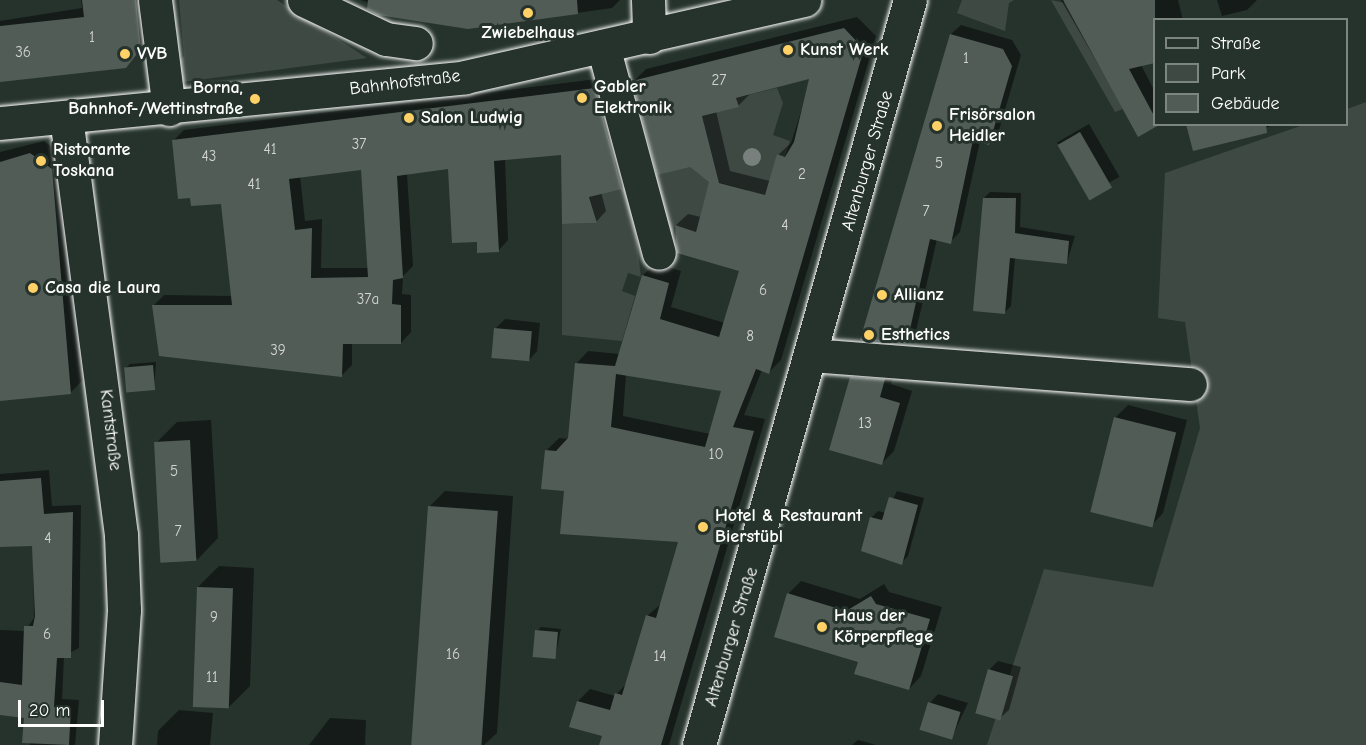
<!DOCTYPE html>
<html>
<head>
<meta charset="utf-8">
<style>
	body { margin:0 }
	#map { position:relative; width:1366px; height:745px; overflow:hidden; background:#26332d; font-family:"Comic Neue",sans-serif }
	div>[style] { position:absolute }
	.green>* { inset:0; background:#3e4944 }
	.shadow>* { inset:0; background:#0007; transform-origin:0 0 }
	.building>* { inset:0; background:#515c57; transform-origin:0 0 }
	.roads { filter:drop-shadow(0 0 2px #fff) drop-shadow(0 0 2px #fff) }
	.minor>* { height:33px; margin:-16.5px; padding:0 16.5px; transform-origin:16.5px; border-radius:16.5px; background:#26332d }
	.trees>* { width:18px; height:18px; margin:-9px; border-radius:50%; background:#78807d }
	.dots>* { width:16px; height:16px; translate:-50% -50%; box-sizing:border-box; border:3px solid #26332d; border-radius:50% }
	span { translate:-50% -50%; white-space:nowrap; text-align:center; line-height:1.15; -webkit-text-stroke:6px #26332d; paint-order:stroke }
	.number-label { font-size:15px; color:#d4d6d5 }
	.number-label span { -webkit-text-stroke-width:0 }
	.poi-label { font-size:18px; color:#fff; font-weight:700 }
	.left { translate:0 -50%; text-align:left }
	.right { translate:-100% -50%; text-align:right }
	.street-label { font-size:18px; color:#fff }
	.legend { position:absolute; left:1153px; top:18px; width:195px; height:108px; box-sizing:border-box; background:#26332d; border:2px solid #7d8581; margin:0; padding:8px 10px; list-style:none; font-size:18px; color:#fff }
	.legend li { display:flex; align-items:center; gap:12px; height:30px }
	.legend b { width:30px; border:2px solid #7d8581 }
	.scale { position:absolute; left:18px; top:700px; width:86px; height:27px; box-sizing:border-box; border:3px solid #fff; border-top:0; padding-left:8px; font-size:18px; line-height:21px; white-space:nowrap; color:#fff; -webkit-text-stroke:4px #26332d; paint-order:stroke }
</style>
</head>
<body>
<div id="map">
	<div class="green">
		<i style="clip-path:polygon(179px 0,277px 0,367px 58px,182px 82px,174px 67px,184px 56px)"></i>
		<i style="clip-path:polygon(962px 0,1014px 0,1009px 3px,1005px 31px,957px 13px)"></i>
		<i style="clip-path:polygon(1051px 0,1065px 3px,1123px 109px,1115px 112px)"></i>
		<i style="clip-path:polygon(777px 88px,783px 103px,773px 135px,790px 141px,785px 157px,777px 154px,773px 196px,740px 214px,747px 190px,710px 180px,696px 232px,675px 225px,668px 250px,647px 177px,688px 165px,700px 175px,715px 171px,700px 109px,738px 107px,736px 98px)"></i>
		<i style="clip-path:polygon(1366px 102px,1366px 745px,987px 745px,1044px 569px,1153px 587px,1200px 428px,1185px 322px,1158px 318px,1165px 173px,1303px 125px,1346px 124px,1347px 109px)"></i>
		<i style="clip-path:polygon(617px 138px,624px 159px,606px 163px,612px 191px,630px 187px,641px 277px,628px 273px,622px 291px,635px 296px,622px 341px,562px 335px,562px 224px,597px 223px,577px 154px,559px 145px)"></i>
	</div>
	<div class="shadow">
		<i style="clip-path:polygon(81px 0,148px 0,152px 35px,126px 67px,0 80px,0 21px,82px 8px)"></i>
		<i style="clip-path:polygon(361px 0,620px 0,612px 8px,468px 28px,415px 19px)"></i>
		<i style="clip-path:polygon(1061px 0,1178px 0,1183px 20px,1154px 20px,1141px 65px,1154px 90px,1154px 124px,1139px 135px)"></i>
		<i style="clip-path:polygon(1217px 0,1257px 0,1247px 10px,1222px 16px)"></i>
		<i style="clip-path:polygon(evenodd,857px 17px,876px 36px,781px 360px,769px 372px,762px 370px,744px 415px,765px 419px,669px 745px,601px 745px,604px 735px,578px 701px,590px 689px,615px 696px,627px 683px,647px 616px,661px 604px,680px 541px,565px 490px,546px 451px,559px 438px,569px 439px,576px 364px,588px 351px,620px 354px,643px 275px,656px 263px,681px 271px,671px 307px,725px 323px,740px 270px,676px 225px,688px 214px,701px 217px,711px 182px,634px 81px,646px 69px,857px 17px,812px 77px,791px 143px,778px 155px,770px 181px,730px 171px,716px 111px,738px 106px,751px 93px,812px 77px,857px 17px,626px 374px,723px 389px,710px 434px,623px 416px,626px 374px)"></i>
		<i style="clip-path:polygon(961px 25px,1012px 40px,1021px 55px,998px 134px,988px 143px,980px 141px,960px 232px,950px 242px,937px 239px,916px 331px,906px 341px,862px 339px,951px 34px)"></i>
		<i style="clip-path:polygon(evenodd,605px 78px,632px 177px,621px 188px,601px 192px,606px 211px,596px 222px,563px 153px,505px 159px,508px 240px,498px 251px,478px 241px,449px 167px,407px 174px,413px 266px,403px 276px,402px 294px,411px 295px,411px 332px,401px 343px,352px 342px,352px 365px,342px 375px,154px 305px,164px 295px,233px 296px,223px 202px,174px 140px,184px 130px,605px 78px,362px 168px,369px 268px,321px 268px,322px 219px,305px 221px,300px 176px,362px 168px)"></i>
		<i style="left:1089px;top:124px;width:61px;height:37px;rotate:60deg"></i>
		<i style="clip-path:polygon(1188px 124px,1278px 124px,1194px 150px)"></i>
		<i style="clip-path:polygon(44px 141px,64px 156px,83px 380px,71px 392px,0 400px,0 152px)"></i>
		<i style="clip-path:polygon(990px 192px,1021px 193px,1020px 227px,1075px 236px,1067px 262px,1015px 257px,1011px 306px,1004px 313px,984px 198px)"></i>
		<i style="clip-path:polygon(505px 319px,540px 323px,537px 351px,529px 360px,496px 328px)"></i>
		<i style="clip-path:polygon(156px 362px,154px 389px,126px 368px,130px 364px)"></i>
		<i style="clip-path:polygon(864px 365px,896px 367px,891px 384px,912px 391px,894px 451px,881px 464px,851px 378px)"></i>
		<i style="clip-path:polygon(1128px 405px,1187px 420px,1163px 513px,1151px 526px,1115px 418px)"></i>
		<i style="clip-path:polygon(211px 420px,218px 538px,197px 560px,156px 443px,177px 422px)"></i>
		<i style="clip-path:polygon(49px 470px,52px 506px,81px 505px,79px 648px,64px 656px,62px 699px,79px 700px,75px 745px,30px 745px,26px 717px,0 714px,0 630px,25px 631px,34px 618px,33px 545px,0 546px,0 474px)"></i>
		<i style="clip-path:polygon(445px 491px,513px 496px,497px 733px,484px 745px,431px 745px,430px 506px)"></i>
		<i style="clip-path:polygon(897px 491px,924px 498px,908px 556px,901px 563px,871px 518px,878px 511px,886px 513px)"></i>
		<i style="clip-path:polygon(219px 566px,254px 568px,250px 686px,229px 707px,198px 587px)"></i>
		<i style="clip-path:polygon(801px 581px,860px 599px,884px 584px,889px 592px,942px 607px,921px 676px,909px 689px,859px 661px,788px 594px)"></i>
		<i style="clip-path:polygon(541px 627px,561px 629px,555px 658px,537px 631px)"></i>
		<i style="clip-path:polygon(998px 661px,1021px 667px,1009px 710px,1000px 718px,989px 670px)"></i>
		<i style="clip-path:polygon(938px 694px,968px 703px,951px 739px,930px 703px)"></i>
		<i style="clip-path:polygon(179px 710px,213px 713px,210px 745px,157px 745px,158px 731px)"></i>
		<i style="clip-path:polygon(330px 718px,366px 720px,365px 745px,309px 745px)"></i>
		<i style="clip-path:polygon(858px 740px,876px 745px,852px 745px)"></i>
	</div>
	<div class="building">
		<i style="clip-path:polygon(82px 0,136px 0,141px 49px,126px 68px,0 82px,0 26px,84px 17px)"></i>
		<i style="clip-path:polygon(368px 0,577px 0,578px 14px,468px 29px,378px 15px,367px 9px)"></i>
		<i style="clip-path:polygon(1063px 0,1155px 0,1155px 63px,1129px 69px,1159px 125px,1138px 137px)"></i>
		<i style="clip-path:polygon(evenodd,844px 28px,864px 49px,769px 374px,756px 369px,733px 427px,754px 431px,661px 745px,599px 745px,602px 736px,569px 727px,577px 701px,610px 710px,615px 693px,622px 695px,646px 615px,656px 618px,678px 542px,560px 534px,564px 491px,541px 489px,545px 450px,556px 451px,568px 438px,575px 363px,615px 366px,642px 275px,669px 283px,660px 319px,719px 337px,739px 271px,677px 253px,675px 225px,696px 232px,709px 182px,690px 167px,657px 175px,632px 81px,844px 28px,809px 79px,794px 142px,785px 157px,777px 154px,765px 195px,719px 183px,702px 116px,739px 107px,736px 98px,809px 79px,844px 28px,616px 374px,721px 391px,705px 447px,611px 427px,616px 374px)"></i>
		<i style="clip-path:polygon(950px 34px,1003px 49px,1012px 66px,989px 145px,973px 140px,951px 244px,930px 239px,907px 343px,860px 340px)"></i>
		<i style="clip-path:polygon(evenodd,595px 88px,622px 189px,589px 197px,597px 223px,562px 224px,561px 155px,494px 161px,499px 252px,477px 253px,477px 242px,452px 243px,448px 169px,397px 176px,403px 278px,393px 280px,392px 304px,401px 305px,401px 344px,343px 344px,342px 377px,159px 356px,152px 305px,232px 305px,221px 204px,191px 206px,190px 198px,178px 199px,172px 140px,595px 88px,361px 170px,368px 277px,311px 278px,312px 228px,295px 230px,289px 179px,361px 170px)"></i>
		<i style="clip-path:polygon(1186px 124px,1266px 124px,1267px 133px,1193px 151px)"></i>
		<i style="left:1080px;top:132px;width:64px;height:26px;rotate:60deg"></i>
		<i style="clip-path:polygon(30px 153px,52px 169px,71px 394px,0 401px,0 162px)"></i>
		<i style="clip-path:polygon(983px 198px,1016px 198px,1015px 233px,1069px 241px,1067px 264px,1010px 258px,1005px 314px,973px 311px)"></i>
		<i style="left:494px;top:328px;width:38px;height:30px;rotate:5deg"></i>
		<i style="left:153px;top:365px;width:25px;height:29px;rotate:85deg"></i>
		<i style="clip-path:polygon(850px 377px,885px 379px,880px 397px,900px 403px,882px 465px,829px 450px)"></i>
		<i style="left:1114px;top:417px;width:64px;height:98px;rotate:14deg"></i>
		<i style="left:190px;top:440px;width:121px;height:36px;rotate:87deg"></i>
		<i style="clip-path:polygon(41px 478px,44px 514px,73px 512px,71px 658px,57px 658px,54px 707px,71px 708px,69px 745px,22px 743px,24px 718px,0 715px,0 682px,22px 685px,24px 626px,33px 626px,35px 616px,32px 546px,0 547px,0 481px)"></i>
		<i style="clip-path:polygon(889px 497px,918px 505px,902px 565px,861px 551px,870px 517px,882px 520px)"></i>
		<i style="left:428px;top:506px;width:70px;height:240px;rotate:4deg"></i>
		<i style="left:197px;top:587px;width:36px;height:120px;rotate:2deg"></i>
		<i style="clip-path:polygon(787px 593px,846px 611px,871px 596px,876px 604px,930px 619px,909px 690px,854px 674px,858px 662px,774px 637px)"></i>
		<i style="left:535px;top:630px;width:23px;height:27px;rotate:5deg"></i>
		<i style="left:988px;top:669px;width:26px;height:46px;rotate:16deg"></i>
		<i style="left:928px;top:702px;width:34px;height:29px;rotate:17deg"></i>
	</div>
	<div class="roads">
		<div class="minor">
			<i style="left:155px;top:0;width:110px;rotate:82.7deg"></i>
			<i style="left:304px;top:0;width:91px;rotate:25.4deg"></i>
			<i style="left:386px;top:39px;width:30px;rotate:8deg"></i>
			<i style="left:648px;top:0;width:37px;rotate:88deg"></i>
			<i style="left:603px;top:46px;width:214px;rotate:74.9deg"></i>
			<i style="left:66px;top:117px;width:422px;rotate:82.5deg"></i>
			<i style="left:121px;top:535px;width:75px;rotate:87.7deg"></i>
			<i style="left:124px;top:610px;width:135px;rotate:93.8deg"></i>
			<i style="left:0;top:123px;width:467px;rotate:-5.6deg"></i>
			<i style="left:465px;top:77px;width:348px;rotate:-12.8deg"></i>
			<i style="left:811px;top:355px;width:380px;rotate:4.4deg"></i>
			<i style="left:699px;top:745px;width:774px;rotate:-74.19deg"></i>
		</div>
	</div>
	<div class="trees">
		<i style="left:752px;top:157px"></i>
	</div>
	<div class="dots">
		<i style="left:528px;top:13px;background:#ffd166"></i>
		<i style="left:788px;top:50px;background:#ffd166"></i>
		<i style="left:125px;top:54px;background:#ffd166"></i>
		<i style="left:582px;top:98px;background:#ffd166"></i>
		<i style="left:255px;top:99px;background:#ffd166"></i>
		<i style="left:409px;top:118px;background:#ffd166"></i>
		<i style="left:937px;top:126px;background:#ffd166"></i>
		<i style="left:41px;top:161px;background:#ffd166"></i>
		<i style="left:33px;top:288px;background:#ffd166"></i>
		<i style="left:882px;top:295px;background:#ffd166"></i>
		<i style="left:869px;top:335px;background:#ffd166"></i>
		<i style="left:703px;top:527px;background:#ffd166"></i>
		<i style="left:822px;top:627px;background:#ffd166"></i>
	</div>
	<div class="number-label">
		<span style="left:92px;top:38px">1</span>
		<span style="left:23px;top:53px">36</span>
		<span style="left:966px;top:59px">1</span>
		<span style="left:719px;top:81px">27</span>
		<span style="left:359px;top:145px">37</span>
		<span style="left:270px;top:150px">41</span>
		<span style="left:209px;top:157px">43</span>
		<span style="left:939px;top:164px">5</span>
		<span style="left:802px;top:175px">2</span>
		<span style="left:254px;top:185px">41</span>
		<span style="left:926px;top:212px">7</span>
		<span style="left:785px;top:226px">4</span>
		<span style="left:763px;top:291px">6</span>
		<span style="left:368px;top:300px">37a</span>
		<span style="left:750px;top:337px">8</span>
		<span style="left:278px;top:351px">39</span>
		<span style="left:865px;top:424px">13</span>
		<span style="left:716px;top:455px">10</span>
		<span style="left:174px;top:472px">5</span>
		<span style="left:178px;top:532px">7</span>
		<span style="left:48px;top:539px">4</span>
		<span style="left:214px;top:618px">9</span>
		<span style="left:47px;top:635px">6</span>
		<span style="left:453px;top:655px">16</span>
		<span style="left:660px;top:657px">14</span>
		<span style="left:212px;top:678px">11</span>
	</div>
	<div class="poi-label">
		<span style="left:528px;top:33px">Zwiebelhaus</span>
		<span class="left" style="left:800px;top:50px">Kunst Werk</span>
		<span class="left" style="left:137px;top:54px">VVB</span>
		<span class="left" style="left:594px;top:98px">Gabler<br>Elektronik</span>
		<span class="right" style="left:243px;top:99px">Borna,<br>Bahnhof-/Wettinstraße</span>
		<span class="left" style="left:949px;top:126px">Frisörsalon<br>Heidler</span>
		<span class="left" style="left:421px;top:118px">Salon Ludwig</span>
		<span class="left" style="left:53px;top:161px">Ristorante<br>Toskana</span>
		<span class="left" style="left:45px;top:288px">Casa die Laura</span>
		<span class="left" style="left:894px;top:295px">Allianz</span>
		<span class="left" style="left:881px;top:335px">Esthetics</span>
		<span class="left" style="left:715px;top:527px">Hotel &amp; Restaurant<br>Bierstübl</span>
		<span class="left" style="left:834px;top:627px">Haus der<br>Körperpflege</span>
	</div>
	<div class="street-label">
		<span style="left:405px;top:83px;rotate:-7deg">Bahnhofstraße</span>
		<span style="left:868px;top:161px;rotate:-74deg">Altenburger Straße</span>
		<span style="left:110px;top:430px;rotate:83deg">Kantstraße</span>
		<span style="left:732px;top:637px;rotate:-73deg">Altenburger Straße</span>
	</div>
	<ul class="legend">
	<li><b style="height:8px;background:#26332d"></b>Straße</li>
	<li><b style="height:16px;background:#3e4944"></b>Park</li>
	<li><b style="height:16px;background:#515c57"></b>Gebäude</li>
	</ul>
	<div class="scale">20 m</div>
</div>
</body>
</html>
